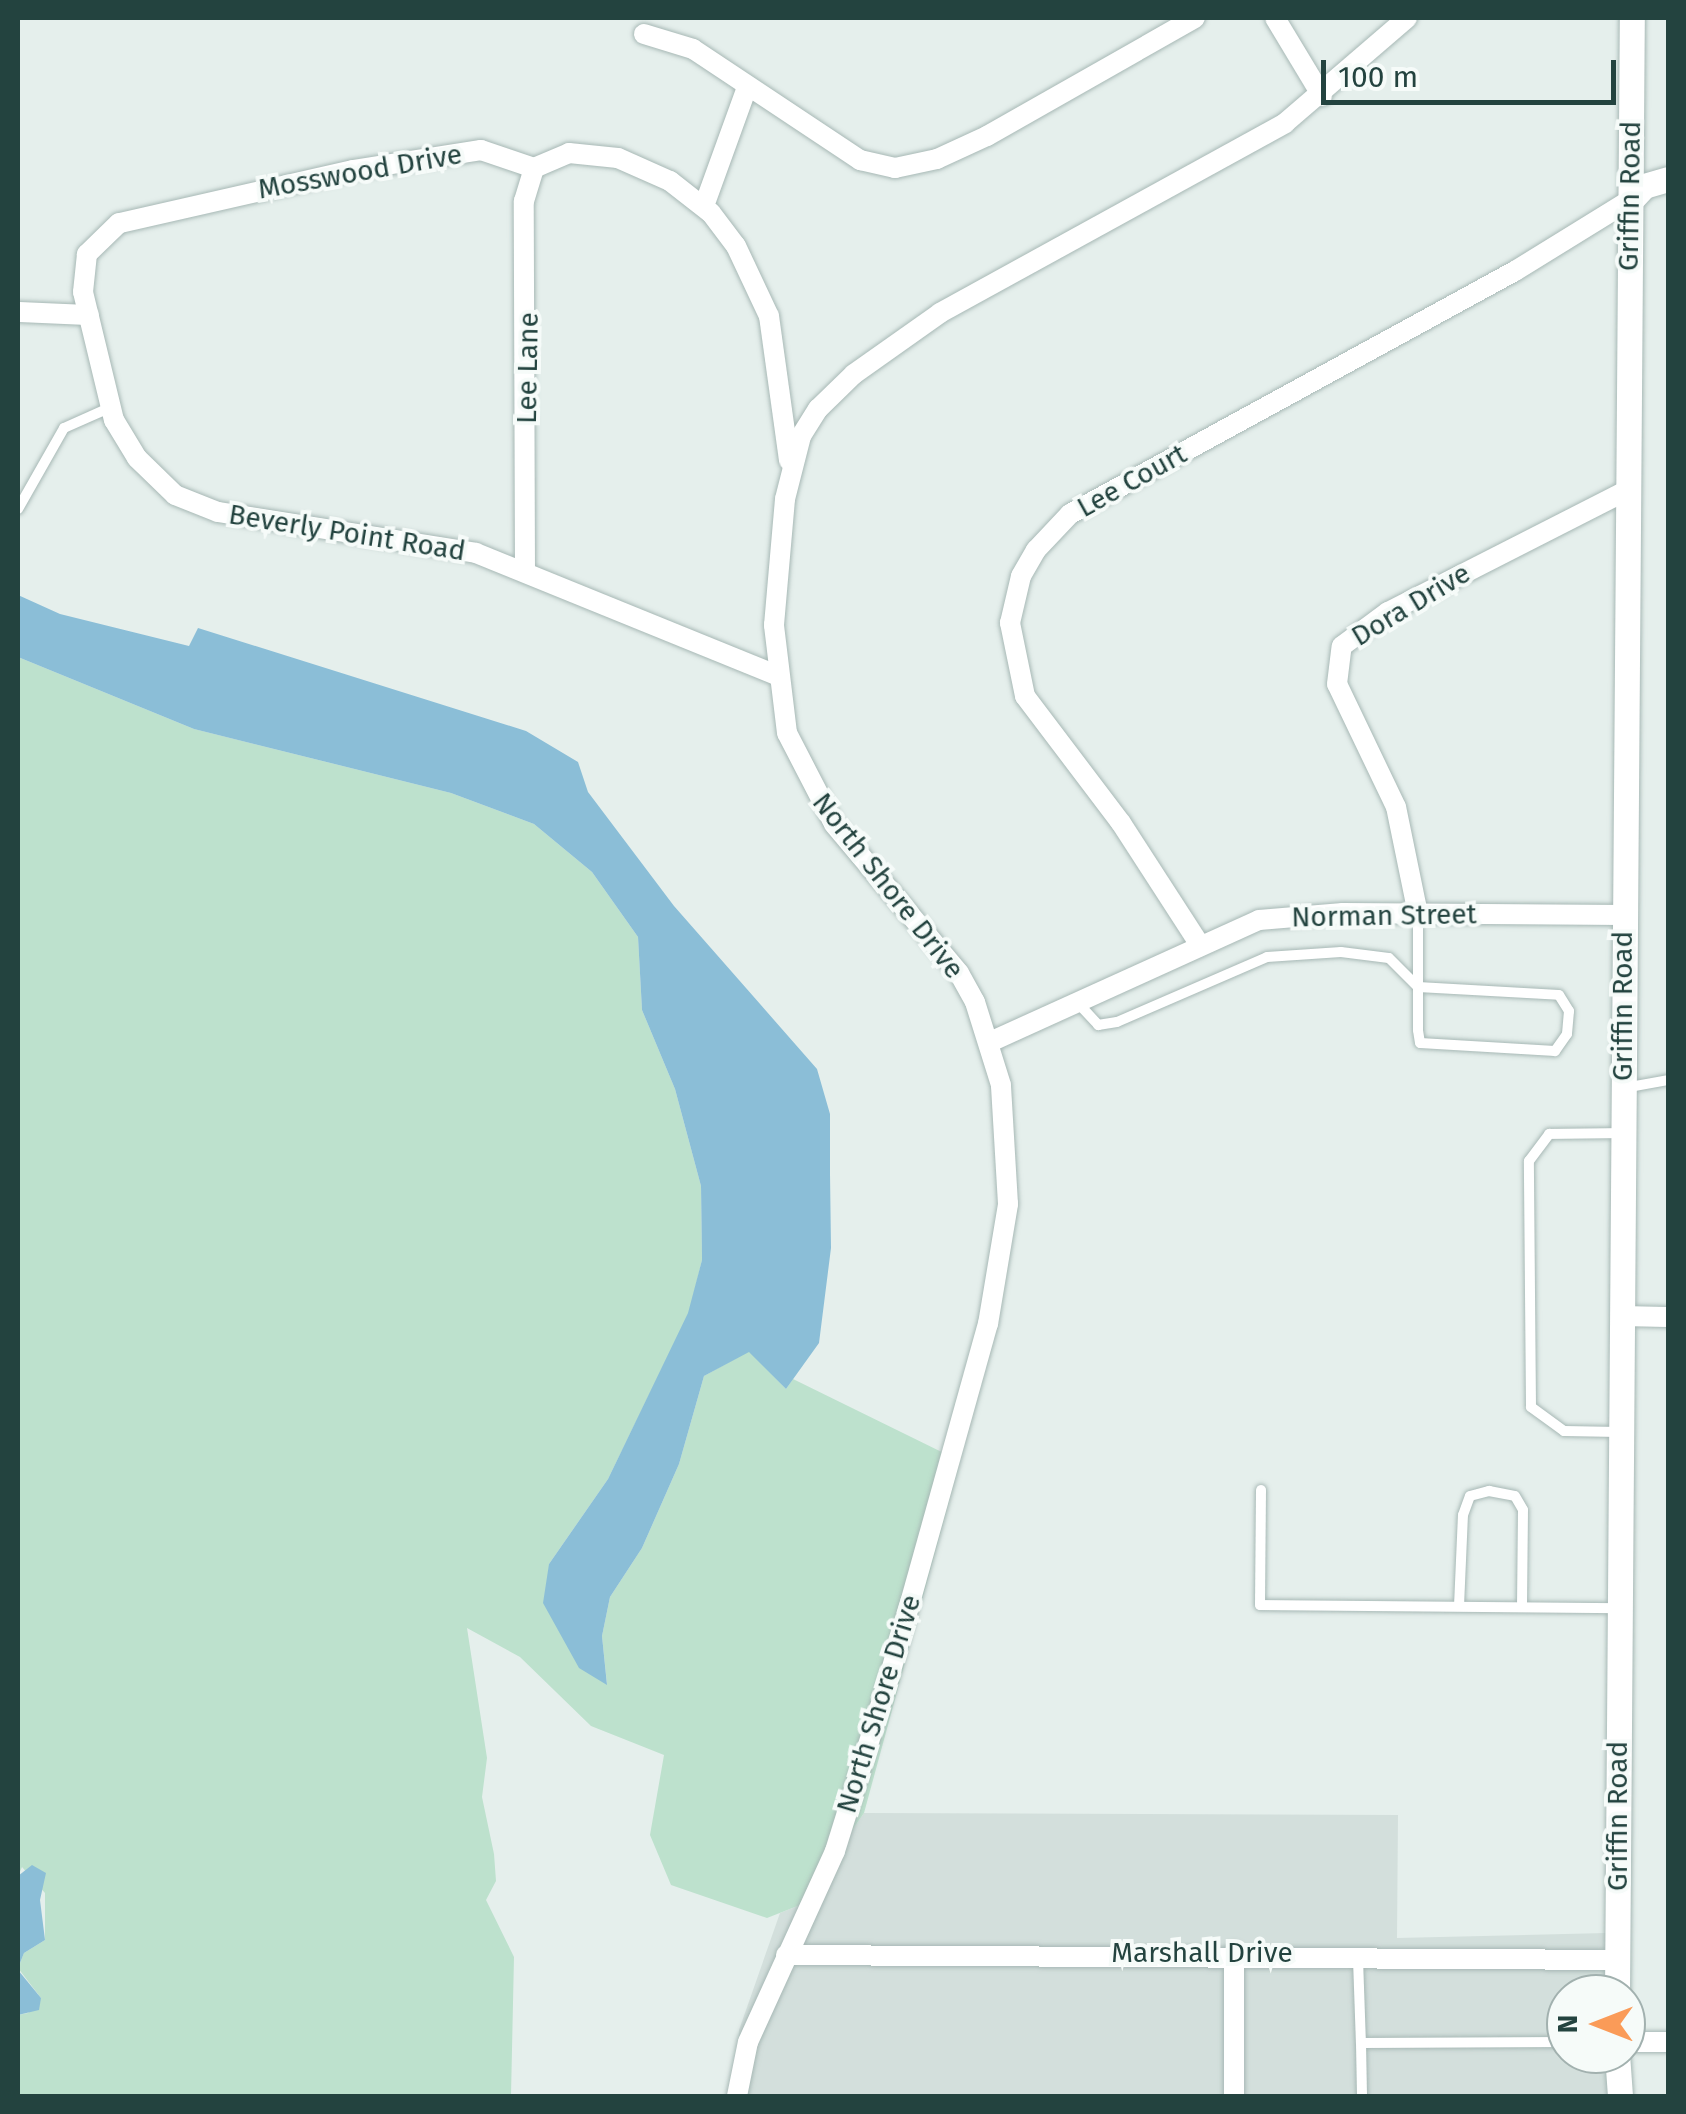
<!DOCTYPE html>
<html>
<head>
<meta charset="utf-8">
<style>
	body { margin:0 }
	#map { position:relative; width:1686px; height:2114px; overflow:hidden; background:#e5efec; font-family:"Fira Sans",sans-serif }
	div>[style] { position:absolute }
	.built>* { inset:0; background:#d3dfdc }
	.green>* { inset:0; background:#bde1cd }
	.water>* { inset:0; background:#8bbed7 }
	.roads { filter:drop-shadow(0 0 2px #a7b8b5) drop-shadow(0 0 2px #a7b8b5) }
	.service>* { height:10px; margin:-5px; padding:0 5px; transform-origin:5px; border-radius:5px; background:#fff }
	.minor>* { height:20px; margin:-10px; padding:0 10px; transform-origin:10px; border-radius:10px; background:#fff }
	.tertiary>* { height:25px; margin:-12.5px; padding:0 12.5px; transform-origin:12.5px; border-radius:12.5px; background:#fff }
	span { translate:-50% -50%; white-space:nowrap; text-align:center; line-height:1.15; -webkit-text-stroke:8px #f6fbf9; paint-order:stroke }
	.street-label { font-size:28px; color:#23433f }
	.frame { position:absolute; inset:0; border:20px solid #23433f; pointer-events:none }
	.north { position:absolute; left:1546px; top:1974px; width:100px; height:100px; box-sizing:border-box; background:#f6fbf9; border:2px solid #a2b1af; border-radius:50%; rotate:270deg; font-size:28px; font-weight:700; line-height:40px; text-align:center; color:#23433f }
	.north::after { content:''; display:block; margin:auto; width:35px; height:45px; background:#fa9b58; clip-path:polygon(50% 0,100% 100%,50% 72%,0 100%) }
	.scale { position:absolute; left:1321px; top:60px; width:295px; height:45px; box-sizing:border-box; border:5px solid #23433f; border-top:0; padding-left:12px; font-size:30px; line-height:35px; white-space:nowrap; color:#23433f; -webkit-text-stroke:8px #f6fbf9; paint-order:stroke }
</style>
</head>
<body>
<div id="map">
	<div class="built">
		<i style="clip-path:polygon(864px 1813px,1398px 1815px,1397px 1938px,1606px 1933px,1606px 1994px,1566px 1994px,1566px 2054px,1606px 2054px,1609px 2096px,737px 2096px,739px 2030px,780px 1913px,800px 1905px)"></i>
	</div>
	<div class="green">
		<i style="clip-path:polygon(18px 657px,194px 729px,451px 793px,534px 824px,592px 872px,638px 937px,642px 1010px,675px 1089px,701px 1186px,702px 1260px,689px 1313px,608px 1479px,549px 1564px,607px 1684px,602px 1636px,610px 1597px,642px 1548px,679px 1464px,704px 1376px,749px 1351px,786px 1389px,793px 1379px,960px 1461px,864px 1813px,800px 1905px,767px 1918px,671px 1885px,650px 1835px,664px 1755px,591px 1726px,520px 1657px,467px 1628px,487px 1758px,482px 1797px,494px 1854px,496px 1881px,486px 1900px,514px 1957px,511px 2096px,18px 2096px,18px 2015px,28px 2013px,41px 1998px,18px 1968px,24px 1953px,45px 1940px,45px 1893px,22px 1867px,18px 1876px)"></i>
	</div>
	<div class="water">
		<i style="clip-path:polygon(18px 595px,60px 614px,189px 646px,198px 628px,526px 731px,578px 762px,588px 792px,674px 906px,817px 1069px,830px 1114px,830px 1173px,831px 1248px,819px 1343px,786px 1389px,749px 1352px,704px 1376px,679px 1464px,642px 1548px,610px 1597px,602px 1636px,607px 1685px,579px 1668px,543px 1603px,549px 1564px,608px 1479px,688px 1313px,702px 1260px,701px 1186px,675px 1089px,642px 1010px,638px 937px,592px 872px,534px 824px,451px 793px,194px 729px,18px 657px)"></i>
		<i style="clip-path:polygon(32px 1865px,46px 1873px,40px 1900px,45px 1940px,24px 1953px,18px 1968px,18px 1876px)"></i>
		<i style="clip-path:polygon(18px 1970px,41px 1998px,39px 2010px,18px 2015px)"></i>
	</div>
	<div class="roads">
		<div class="service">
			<i style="left:18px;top:509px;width:93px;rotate:-60.4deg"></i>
			<i style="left:64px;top:428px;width:49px;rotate:-24deg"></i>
			<i style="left:1076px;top:1001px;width:33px;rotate:47deg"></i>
			<i style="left:1098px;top:1025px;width:19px;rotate:-9deg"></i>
			<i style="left:1117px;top:1022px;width:163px;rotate:-23.4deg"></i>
			<i style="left:1267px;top:957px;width:74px;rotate:-3.9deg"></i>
			<i style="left:1341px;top:952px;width:48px;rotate:7.1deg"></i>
			<i style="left:1389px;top:958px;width:41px;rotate:45deg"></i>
			<i style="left:1418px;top:987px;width:141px;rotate:3.2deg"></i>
			<i style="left:1559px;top:995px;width:19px;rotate:58deg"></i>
			<i style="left:1569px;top:1011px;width:23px;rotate:95deg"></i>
			<i style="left:1567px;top:1034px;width:21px;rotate:125deg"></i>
			<i style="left:1555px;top:1051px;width:135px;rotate:-176.6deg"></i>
			<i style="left:1420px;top:1043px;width:13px;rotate:-99deg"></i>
			<i style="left:1418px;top:1030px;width:116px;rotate:-90deg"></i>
			<i style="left:1624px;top:1088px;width:45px;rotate:-10.3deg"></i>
			<i style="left:1619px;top:1432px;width:55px;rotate:-179deg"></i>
			<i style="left:1564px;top:1431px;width:41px;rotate:-144deg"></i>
			<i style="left:1531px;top:1407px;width:246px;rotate:-90.5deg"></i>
			<i style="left:1529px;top:1161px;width:34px;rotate:-53deg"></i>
			<i style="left:1549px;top:1134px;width:73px;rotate:-0.8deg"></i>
			<i style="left:1261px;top:1490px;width:115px;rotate:90.5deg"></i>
			<i style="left:1260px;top:1605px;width:358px;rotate:0.5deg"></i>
			<i style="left:1459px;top:1606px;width:91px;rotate:-87.5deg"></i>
			<i style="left:1463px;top:1515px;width:20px;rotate:-70deg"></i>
			<i style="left:1470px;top:1496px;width:20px;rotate:-15deg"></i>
			<i style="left:1489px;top:1491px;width:26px;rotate:11deg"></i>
			<i style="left:1515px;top:1496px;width:16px;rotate:60deg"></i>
			<i style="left:1523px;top:1510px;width:97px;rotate:90.6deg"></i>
			<i style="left:1358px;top:1959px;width:84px;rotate:88deg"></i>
			<i style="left:1361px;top:2043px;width:205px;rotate:-0.3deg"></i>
			<i style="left:1361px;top:2043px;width:53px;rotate:88.9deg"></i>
		</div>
		<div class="minor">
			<i style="left:1275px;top:18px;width:91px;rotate:58.9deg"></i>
			<i style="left:644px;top:34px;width:51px;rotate:17deg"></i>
			<i style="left:693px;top:49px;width:201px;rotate:33.6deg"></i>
			<i style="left:860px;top:160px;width:36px;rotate:13deg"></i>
			<i style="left:895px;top:168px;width:43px;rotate:-12.1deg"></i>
			<i style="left:937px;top:159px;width:55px;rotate:-24.7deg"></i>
			<i style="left:987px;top:136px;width:239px;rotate:-29.6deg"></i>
			<i style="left:534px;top:168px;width:56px;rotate:-161.2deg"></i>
			<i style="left:481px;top:150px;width:130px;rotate:171.1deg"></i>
			<i style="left:353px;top:170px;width:240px;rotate:167.2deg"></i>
			<i style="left:119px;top:223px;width:45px;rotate:135.9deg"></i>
			<i style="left:87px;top:254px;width:38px;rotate:96deg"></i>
			<i style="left:83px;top:292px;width:132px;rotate:76.4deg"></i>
			<i style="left:114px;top:420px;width:44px;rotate:58.8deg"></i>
			<i style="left:137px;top:458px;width:53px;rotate:44.2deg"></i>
			<i style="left:175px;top:495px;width:46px;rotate:21.6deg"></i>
			<i style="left:218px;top:512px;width:261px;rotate:9deg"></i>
			<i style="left:476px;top:553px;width:324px;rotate:22.1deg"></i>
			<i style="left:534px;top:168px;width:38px;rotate:-23deg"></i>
			<i style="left:569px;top:153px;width:49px;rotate:5.8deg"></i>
			<i style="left:618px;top:158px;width:57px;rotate:23.9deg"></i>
			<i style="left:670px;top:181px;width:52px;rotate:38deg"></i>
			<i style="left:711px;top:213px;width:41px;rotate:52.9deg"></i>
			<i style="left:736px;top:246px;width:77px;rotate:64.8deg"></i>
			<i style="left:769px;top:316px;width:146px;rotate:82.1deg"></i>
			<i style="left:704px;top:206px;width:127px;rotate:-70.1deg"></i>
			<i style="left:18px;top:312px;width:71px;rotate:2.4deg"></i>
			<i style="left:525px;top:570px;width:369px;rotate:-90.2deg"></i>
			<i style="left:524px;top:201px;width:34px;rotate:-73deg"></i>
			<i style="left:1418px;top:914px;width:109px;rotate:-101.6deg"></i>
			<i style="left:1396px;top:807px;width:136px;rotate:-115.6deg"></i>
			<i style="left:1337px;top:684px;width:38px;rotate:-83deg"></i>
			<i style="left:1342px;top:646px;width:57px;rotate:-36.5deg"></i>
			<i style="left:1388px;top:612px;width:268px;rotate:-27deg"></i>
			<i style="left:1198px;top:942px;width:142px;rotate:-122.9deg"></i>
			<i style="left:1121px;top:823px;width:159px;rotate:-127.1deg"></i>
			<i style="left:1025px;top:696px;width:75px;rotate:-101.6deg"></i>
			<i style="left:1010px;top:623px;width:48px;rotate:-76.8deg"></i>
			<i style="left:1021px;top:576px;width:30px;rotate:-60deg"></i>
			<i style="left:1036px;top:550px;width:50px;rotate:-46.6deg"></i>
			<i style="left:1070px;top:514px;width:507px;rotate:-28.64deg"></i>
			<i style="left:1515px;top:271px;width:139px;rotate:-31.7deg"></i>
			<i style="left:990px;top:1042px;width:295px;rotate:-24.4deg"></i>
			<i style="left:1259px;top:920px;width:84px;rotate:-4.8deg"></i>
			<i style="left:1343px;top:913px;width:281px;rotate:0.4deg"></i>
			<i style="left:1621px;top:1316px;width:47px;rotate:1.2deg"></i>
			<i style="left:786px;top:1955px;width:831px;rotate:0.34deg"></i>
			<i style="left:1626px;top:2042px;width:42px"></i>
			<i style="left:737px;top:2096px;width:55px;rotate:-78.5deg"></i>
			<i style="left:748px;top:2042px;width:210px;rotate:-65.5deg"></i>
			<i style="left:835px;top:1851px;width:181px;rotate:-72.7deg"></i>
			<i style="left:889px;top:1678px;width:368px;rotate:-74.4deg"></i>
			<i style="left:988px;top:1324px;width:122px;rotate:-80.5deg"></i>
			<i style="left:1008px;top:1204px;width:119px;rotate:-93.4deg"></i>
			<i style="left:1001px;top:1085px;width:87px;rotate:-107.4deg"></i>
			<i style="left:975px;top:1002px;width:33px;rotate:-119deg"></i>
			<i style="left:959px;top:973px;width:194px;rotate:-130deg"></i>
			<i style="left:834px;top:824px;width:102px;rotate:-117.3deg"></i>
			<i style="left:787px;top:733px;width:109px;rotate:-96.9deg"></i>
			<i style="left:774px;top:625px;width:126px;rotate:-85deg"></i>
			<i style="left:785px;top:499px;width:65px;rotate:-75.7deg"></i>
			<i style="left:801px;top:436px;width:32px;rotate:-58deg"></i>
			<i style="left:818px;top:409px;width:50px;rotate:-44.2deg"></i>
			<i style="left:854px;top:374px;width:105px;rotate:-35.3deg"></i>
			<i style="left:940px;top:313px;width:394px;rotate:-28.8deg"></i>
			<i style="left:1285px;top:123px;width:161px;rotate:-40.7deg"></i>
			<i style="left:1234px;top:2096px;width:143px;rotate:-90deg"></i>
		</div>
		<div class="tertiary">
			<i style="left:1633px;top:198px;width:16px;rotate:-47deg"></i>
			<i style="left:1644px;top:186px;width:25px;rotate:-16deg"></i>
			<i style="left:1617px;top:1994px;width:1976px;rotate:-89.57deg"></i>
			<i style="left:1617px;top:2054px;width:42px;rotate:85.9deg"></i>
		</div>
	</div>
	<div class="street-label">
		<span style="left:360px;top:172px;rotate:-10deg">Mosswood Drive</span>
		<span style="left:1630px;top:196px;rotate:-89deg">Griffin Road</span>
		<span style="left:528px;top:368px;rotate:-89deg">Lee Lane</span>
		<span style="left:1132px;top:481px;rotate:-29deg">Lee Court</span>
		<span style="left:347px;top:533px;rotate:9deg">Beverly Point Road</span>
		<span style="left:1411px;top:605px;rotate:-31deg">Dora Drive</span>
		<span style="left:888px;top:886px;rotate:52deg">North Shore Drive</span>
		<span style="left:1384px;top:916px;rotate:-1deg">Norman Street</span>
		<span style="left:1623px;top:1006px;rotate:-90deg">Griffin Road</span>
		<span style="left:879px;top:1704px;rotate:-73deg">North Shore Drive</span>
		<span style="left:1618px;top:1816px;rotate:-90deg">Griffin Road</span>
		<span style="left:1202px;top:1953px">Marshall Drive</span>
	</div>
	<div class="frame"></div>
	<div class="north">N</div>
	<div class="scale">100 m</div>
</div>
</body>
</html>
